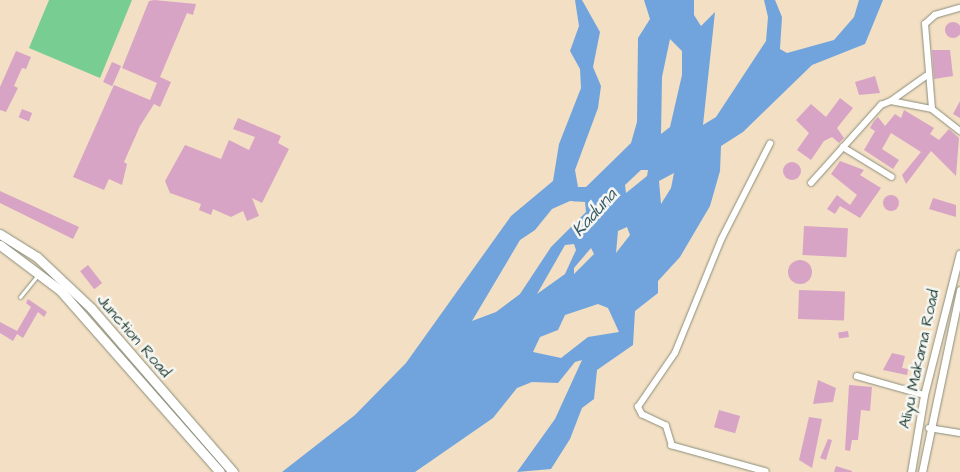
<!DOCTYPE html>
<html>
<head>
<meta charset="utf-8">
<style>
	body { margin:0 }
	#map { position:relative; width:960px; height:472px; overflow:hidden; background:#f3dfc3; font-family:"Architects Daughter",sans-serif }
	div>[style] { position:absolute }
	.green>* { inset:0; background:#77cd92 }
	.water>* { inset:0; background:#71a4dd }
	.building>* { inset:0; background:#d7a4c6; transform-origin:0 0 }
	.round { border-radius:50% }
	.roads { filter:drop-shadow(0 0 1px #898e7c) drop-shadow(0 0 1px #898e7c) }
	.service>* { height:3px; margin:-1.5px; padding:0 1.5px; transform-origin:1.5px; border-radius:1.5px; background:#fff }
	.minor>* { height:5.5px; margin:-2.75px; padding:0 2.75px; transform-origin:2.75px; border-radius:2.75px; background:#fff }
	.tertiary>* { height:7px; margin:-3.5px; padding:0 3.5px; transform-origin:3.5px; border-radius:3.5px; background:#fff }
	.primary>* { height:9px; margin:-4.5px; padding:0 4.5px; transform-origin:4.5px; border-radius:4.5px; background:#fff }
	span { translate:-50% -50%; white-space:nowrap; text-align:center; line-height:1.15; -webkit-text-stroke:5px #f6f6f2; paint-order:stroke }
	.street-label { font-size:16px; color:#1f3d34 }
	.water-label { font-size:18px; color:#385c67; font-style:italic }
</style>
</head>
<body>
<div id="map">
	<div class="green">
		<i style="clip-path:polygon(49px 0,132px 0,100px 78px,29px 48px)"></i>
	</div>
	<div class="water">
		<i style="clip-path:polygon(evenodd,575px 0,582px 0,600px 32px,593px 67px,601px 86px,598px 108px,575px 170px,578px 187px,586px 187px,631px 143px,637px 122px,638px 38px,650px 19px,644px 0,694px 0,694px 15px,701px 26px,715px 12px,703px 125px,716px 117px,766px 41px,768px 17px,764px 0,775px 0,782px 17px,780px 49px,787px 53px,834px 40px,854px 17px,859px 0,883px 0,865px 44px,812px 65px,743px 132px,721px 146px,720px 171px,710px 206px,680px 257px,658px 281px,658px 293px,635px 311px,633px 345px,597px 370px,594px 399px,582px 408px,570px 439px,551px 469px,517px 472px,555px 419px,582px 360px,575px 362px,558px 383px,532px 382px,517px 388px,493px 418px,415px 472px,282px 472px,355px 415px,406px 363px,511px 216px,553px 181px,559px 144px,581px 88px,580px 69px,570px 51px,579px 26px,575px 0,670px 39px,682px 51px,682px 75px,670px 127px,661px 134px,662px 77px,670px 39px,575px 0,641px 170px,648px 170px,647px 176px,626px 193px,625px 185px,641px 170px,575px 0,674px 173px,671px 188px,661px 204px,659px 181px,674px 173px,575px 0,570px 201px,585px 202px,586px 212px,551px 247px,520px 294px,496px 312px,472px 321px,520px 240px,535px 230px,552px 209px,570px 201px,575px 0,627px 227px,630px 235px,616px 253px,618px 231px,627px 227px,575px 0,574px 244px,576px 250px,565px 274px,537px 294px,565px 245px,574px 244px,575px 0,591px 248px,594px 254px,574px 274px,574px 268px,591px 248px,575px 0,598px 304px,608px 308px,619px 332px,588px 337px,561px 358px,533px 352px,540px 337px,558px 330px,565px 315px,598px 304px)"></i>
	</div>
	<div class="building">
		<i style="clip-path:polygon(154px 0,196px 4px,193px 15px,187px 13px,160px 77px,171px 82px,160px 107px,154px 104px,140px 126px,124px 162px,127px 164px,122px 185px,109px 179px,104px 190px,73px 177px,114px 85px,150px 100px,157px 83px,122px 68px,149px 1px)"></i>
		<i class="round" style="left:945px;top:22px;width:16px;height:16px"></i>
		<i style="clip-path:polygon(932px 50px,950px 50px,953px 76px,934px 79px)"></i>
		<i style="clip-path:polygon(16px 51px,31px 57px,26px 69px,22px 68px,14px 86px,18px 88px,6px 112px,0 110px,0 87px)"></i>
		<i style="left:112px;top:62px;width:10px;height:22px;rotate:24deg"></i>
		<i style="clip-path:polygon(875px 76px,880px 93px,859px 95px,855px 82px)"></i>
		<i style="clip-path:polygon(840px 98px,853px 108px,837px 128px,844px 138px,839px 143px,832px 137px,824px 141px,811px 160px,797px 150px,809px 133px,796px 120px,811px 104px,826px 117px)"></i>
		<i style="clip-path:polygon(960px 101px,960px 118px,953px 114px)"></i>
		<i style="left:22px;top:109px;width:11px;height:9px;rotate:22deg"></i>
		<i style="clip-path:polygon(904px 110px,934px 128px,930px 134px,939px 140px,949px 129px,959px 138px,956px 176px,931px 151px,906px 184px,902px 175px,921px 152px,891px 133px,882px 149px,899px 160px,893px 169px,864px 150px,875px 131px,870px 128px,874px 121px,878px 117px,885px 126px,895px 114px,901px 118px)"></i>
		<i style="clip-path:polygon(238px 118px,281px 136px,278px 143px,289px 149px,262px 203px,252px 198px,259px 216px,247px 221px,243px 211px,231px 217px,213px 209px,211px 215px,199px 210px,201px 204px,170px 193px,165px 181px,185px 145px,221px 159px,229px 140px,249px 150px,255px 137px,233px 129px)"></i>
		<i style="clip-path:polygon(840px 161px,864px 170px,860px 175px,881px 188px,860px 218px,840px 206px,835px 214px,827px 209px,837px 195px,850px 205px,857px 195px,831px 174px)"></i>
		<i class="round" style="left:783px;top:162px;width:18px;height:18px"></i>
		<i style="clip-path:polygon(0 191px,79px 227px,73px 239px,0 203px)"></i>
		<i class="round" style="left:883px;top:195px;width:16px;height:16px"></i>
		<i style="clip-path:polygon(933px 198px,956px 205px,956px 217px,929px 209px)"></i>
		<i style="left:804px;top:226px;width:44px;height:29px;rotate:3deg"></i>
		<i class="round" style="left:788px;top:260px;width:24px;height:24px"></i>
		<i style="left:88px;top:265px;width:23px;height:10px;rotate:52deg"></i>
		<i style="left:799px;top:290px;width:46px;height:29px;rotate:2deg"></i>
		<i style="clip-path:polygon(28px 299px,47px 312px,44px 317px,38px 312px,23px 338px,17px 334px,13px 341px,0 333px,0 322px,17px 331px,31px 307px,26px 303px)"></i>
		<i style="left:848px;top:331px;width:6px;height:10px;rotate:81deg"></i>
		<i style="clip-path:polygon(892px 353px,905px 356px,902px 368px,908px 369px,907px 375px,883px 370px)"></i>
		<i style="clip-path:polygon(818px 380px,836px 388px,833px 402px,813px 404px)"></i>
		<i style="clip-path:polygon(849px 385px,872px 387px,870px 411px,861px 410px,858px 440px,852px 440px,850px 451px,845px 450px)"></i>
		<i style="left:719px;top:410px;width:22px;height:18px;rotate:16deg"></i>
		<i style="clip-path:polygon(809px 417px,822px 419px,812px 468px,799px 460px)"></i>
		<i style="clip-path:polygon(828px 439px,832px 440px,826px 460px,820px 458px)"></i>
		<i style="clip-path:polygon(836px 466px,852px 471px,852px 472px,834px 472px)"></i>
	</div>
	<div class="roads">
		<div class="service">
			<i style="left:20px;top:297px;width:27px;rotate:-51deg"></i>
		</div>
		<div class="minor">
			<i style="left:891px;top:101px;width:43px;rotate:-35.5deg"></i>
			<i style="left:932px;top:109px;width:85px;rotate:-94.7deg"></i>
			<i style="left:925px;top:24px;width:13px;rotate:-42deg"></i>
			<i style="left:935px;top:15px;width:26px;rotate:-16deg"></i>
			<i style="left:843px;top:147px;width:57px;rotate:31.5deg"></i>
			<i style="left:811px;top:183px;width:105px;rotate:-48.1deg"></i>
			<i style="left:881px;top:105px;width:11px;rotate:-22deg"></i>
			<i style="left:891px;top:101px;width:42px;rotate:11deg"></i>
			<i style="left:932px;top:109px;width:36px;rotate:38deg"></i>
			<i style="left:857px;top:376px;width:70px;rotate:15.8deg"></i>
			<i style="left:929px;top:428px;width:31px;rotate:9deg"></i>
			<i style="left:766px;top:472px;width:98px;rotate:-164.5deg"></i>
			<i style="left:672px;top:446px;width:21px;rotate:-107deg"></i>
			<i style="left:666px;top:426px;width:26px;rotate:-155deg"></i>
			<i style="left:642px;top:415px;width:9px;rotate:-117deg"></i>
			<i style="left:638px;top:407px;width:65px;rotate:-55.6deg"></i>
			<i style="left:675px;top:353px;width:122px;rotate:-67.8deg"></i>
			<i style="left:721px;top:240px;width:108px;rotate:-63deg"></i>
		</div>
		<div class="tertiary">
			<i style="left:911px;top:472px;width:78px;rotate:-80.4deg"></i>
			<i style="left:924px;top:395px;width:146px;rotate:-75.8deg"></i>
			<i style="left:922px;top:472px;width:186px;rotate:-78.2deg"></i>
		</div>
		<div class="primary">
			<i style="left:0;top:234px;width:44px;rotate:31.9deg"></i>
			<i style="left:37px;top:257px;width:74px;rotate:43.4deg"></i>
			<i style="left:91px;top:308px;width:217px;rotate:49.1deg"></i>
			<i style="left:0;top:245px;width:75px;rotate:36.9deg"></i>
			<i style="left:60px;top:290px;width:242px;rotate:48.7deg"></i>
		</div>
	</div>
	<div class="street-label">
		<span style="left:134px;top:336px;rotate:49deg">Junction Road</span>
		<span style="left:919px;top:359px;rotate:-78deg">Aliyu Makama Road</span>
	</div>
	<div class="water-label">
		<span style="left:595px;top:213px;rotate:-48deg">Kaduna</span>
	</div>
</div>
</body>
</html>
